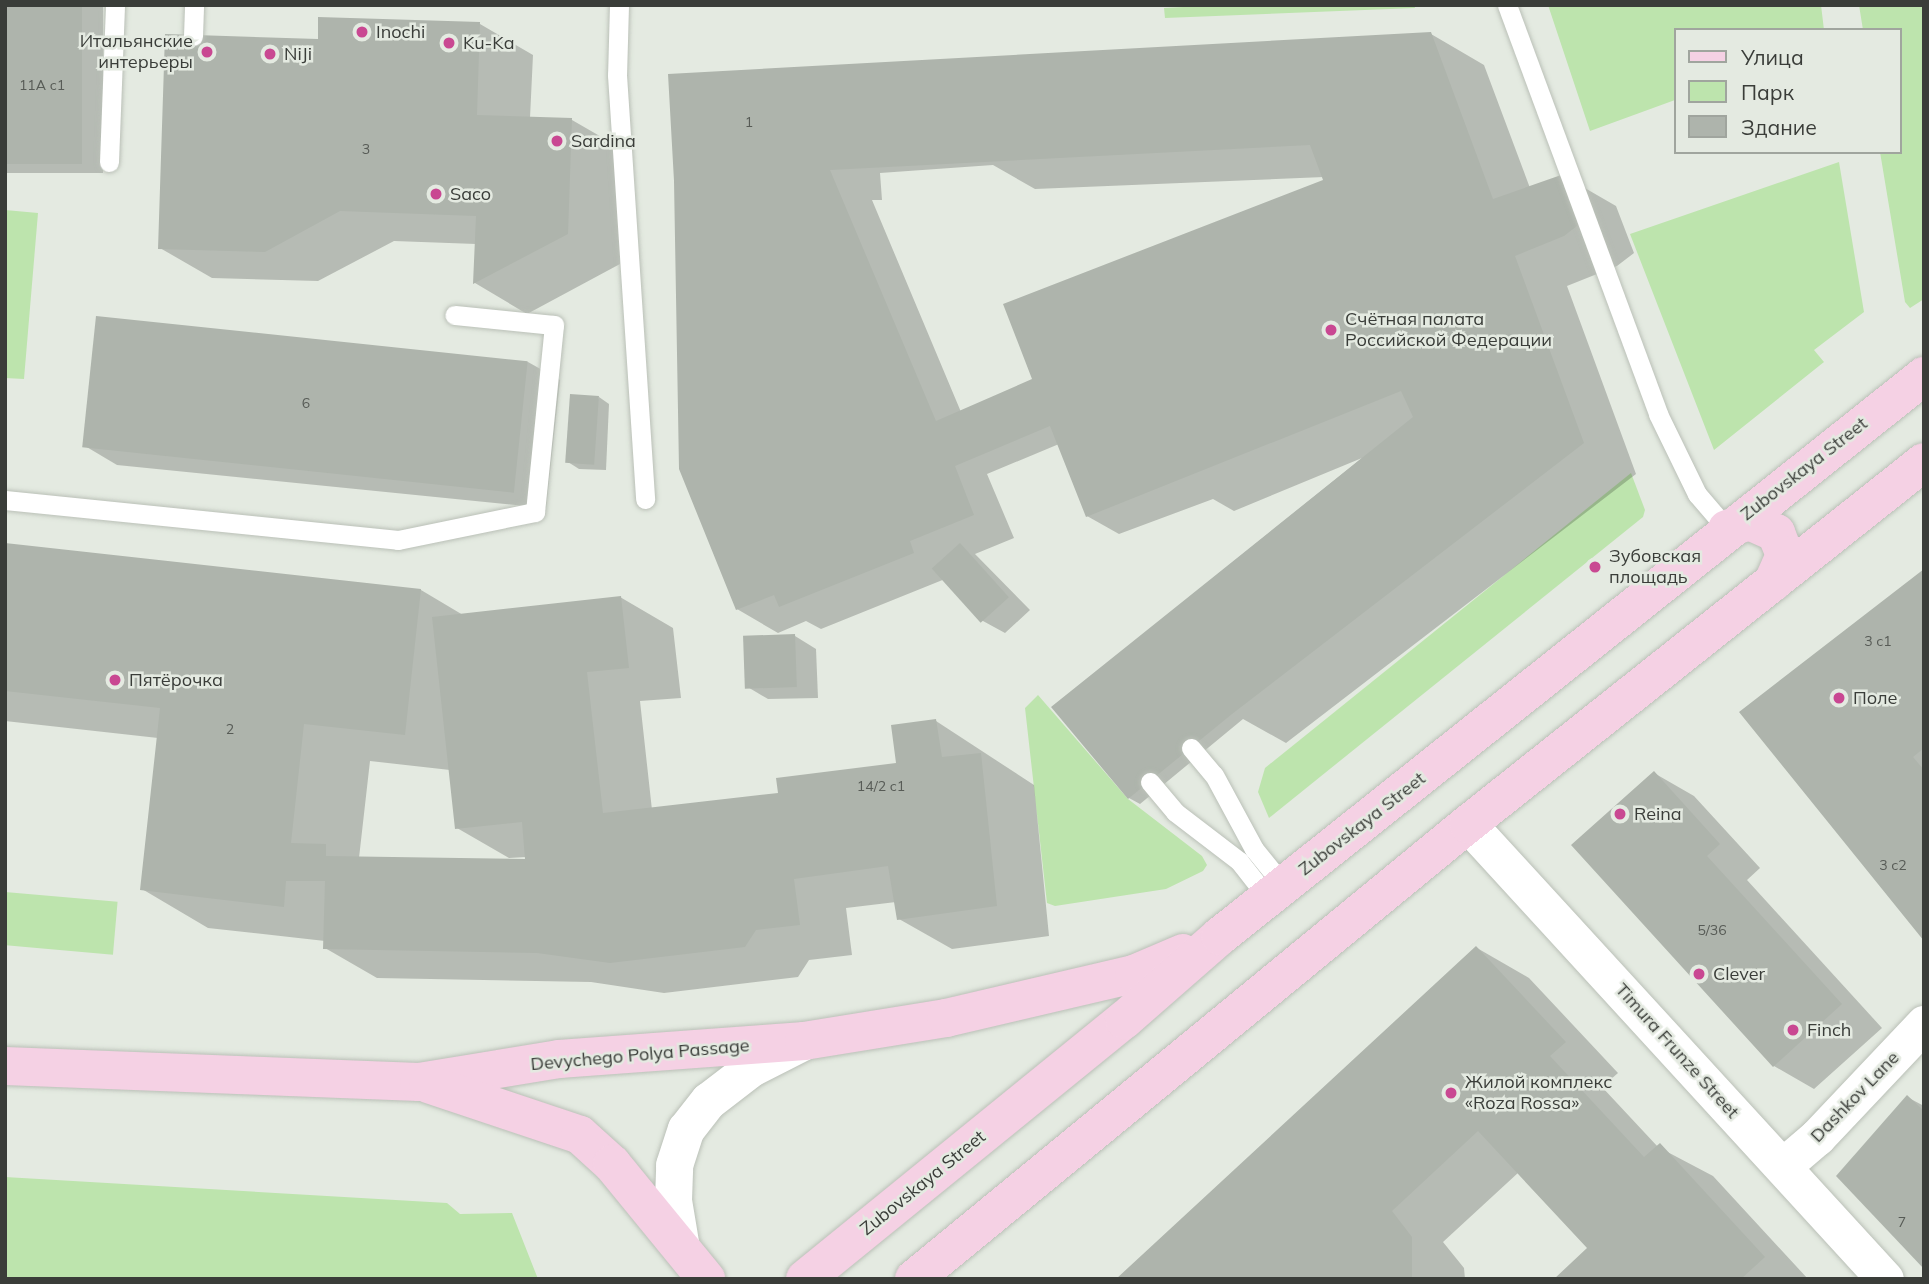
<!DOCTYPE html>
<html>
<head>
<meta charset="utf-8">
<style>
	body { margin:0 }
	#map { position:relative; width:1929px; height:1284px; overflow:hidden; background:#e4eae1; font-family:Mulish,sans-serif }
	div>[style] { position:absolute }
	.green>* { inset:0; background:#bde4ad; transform-origin:0 0 }
	.shadow>* { inset:0; background:#0003; transform-origin:0 0 }
	.building>* { inset:0; background:#aeb4ac; transform-origin:0 0 }
	.roads { filter:drop-shadow(0 0 2px #bac0b7) drop-shadow(0 0 2px #bac0b7) }
	.lane>* { height:19px; margin:-9.5px; padding:0 9.5px; transform-origin:9.5px; border-radius:9.5px; background:#fff }
	.street>* { height:37px; margin:-18.5px; padding:0 18.5px; transform-origin:18.5px; border-radius:18.5px; background:#fff }
	.secondary>* { height:38px; margin:-19px; padding:0 19px; transform-origin:19px; border-radius:19px; background:#f5d1e4 }
	.dots>* { width:19px; height:19px; translate:-50% -50%; box-sizing:border-box; border:4px solid #e4eae1; border-radius:50% }
	span { translate:-50% -50%; white-space:nowrap; text-align:center; line-height:1.15; -webkit-text-stroke:5px #e4eae1; paint-order:stroke }
	.number-label { font-size:14px; color:#575b56 }
	.number-label span { -webkit-text-stroke-width:0 }
	.poi-label { font-size:18px; color:#3a3d39 }
	.left { translate:0 -50%; text-align:left }
	.right { translate:-100% -50%; text-align:right }
	.street-label { font-size:18px; color:#3a3d39 }
	.frame { position:absolute; inset:0; border:7px solid #3a3d39; pointer-events:none }
	.legend { position:absolute; left:1674px; top:28px; width:228px; height:126px; box-sizing:border-box; background:#e4eae1; border:2px solid #a0a59e; margin:0; padding:9px 12px; list-style:none; font-size:21px; color:#3a3d39 }
	.legend li { display:flex; align-items:center; gap:14px; height:35px }
	.legend b { width:35px; border:2px solid #a0a59e }
</style>
</head>
<body>
<div id="map">
	<div class="green">
		<i style="clip-path:polygon(1221px 5px,1414px 5px,1415px 8px,1165px 18px,1164px 8px)"></i>
		<i style="clip-path:polygon(1548px 5px,1821px 5px,1824px 30px,1675px 30px,1675px 100px,1590px 131px)"></i>
		<i style="clip-path:polygon(1859px 5px,1924px 5px,1924px 299px,1910px 308px,1905px 302px,1880px 152px,1899px 152px,1899px 30px,1863px 30px)"></i>
		<i style="clip-path:polygon(1839px 162px,1864px 312px,1814px 350px,1824px 362px,1714px 450px,1630px 234px)"></i>
		<i style="clip-path:polygon(5px 210px,38px 213px,24px 379px,5px 378px)"></i>
		<i style="clip-path:polygon(1631px 473px,1645px 510px,1643px 517px,1269px 818px,1258px 792px,1265px 768px)"></i>
		<i style="clip-path:polygon(1038px 695px,1128px 799px,1202px 856px,1207px 865px,1203px 871px,1166px 889px,1055px 906px,1047px 903px,1025px 708px)"></i>
		<i style="left:5px;top:892px;width:113px;height:53px;rotate:5deg"></i>
		<i style="clip-path:polygon(5px 1177px,447px 1203px,460px 1214px,512px 1213px,538px 1279px,5px 1279px)"></i>
	</div>
	<div class="shadow">
		<i style="left:5px;top:5px;width:98px;height:168px"></i>
		<i style="clip-path:polygon(480px 24px,533px 55px,530px 118px,572px 120px,624px 150px,620px 264px,527px 314px,475px 283px,476px 244px,394px 241px,318px 281px,212px 278px,160px 248px,319px 41px)"></i>
		<i style="clip-path:polygon(evenodd,1431px 34px,1484px 65px,1530px 188px,1564px 176px,1616px 206px,1634px 253px,1617px 266px,1567px 286px,1636px 474px,1286px 743px,1243px 719px,1140px 804px,1129px 798px,1053px 707px,1362px 458px,1234px 511px,1213px 499px,1119px 534px,1087px 516px,1059px 444px,987px 474px,1014px 538px,975px 554px,1030px 610px,1005px 633px,983px 621px,945px 579px,821px 629px,806px 621px,778px 633px,737px 609px,676px 179px,1431px 34px,993px 165px,1035px 189px,1324px 177px,1326px 181px,1035px 380px,961px 412px,872px 200px,882px 200px,880px 173px,993px 165px)"></i>
		<i style="clip-path:polygon(528px 362px,560px 380px,546px 508px,117px 465px,85px 446px)"></i>
		<i style="clip-path:polygon(599px 397px,609px 404px,606px 470px,579px 469px,568px 462px)"></i>
		<i style="clip-path:polygon(evenodd,5px 545px,421px 590px,463px 615px,620px 597px,673px 628px,681px 698px,640px 701px,652px 810px,780px 795px,898px 764px,936px 721px,1034px 785px,1049px 936px,952px 949px,899px 919px,896px 902px,846px 908px,852px 955px,809px 960px,798px 977px,664px 993px,591px 982px,377px 978px,325px 948px,325px 941px,208px 928px,142px 889px,158px 738px,5px 721px,5px 545px,370px 761px,450px 770px,457px 828px,509px 858px,526px 857px,527px 861px,359px 858px,370px 761px)"></i>
		<i style="clip-path:polygon(1924px 572px,1924px 938px,1803px 788px)"></i>
		<i style="clip-path:polygon(795px 636px,816px 649px,818px 698px,768px 699px,746px 686px)"></i>
		<i style="clip-path:polygon(1654px 773px,1694px 796px,1760px 868px,1747px 880px,1882px 1028px,1814px 1089px,1774px 1066px)"></i>
		<i style="clip-path:polygon(1477px 948px,1529px 978px,1618px 1073px,1602px 1087px,1658px 1147px,1713px 1176px,1808px 1279px,1557px 1279px,1590px 1248px,1519px 1172px,1443px 1242px,1464px 1268px,1465px 1279px,1118px 1279px)"></i>
		<i style="clip-path:polygon(1907px 1097px,1924px 1106px,1924px 1266px)"></i>
	</div>
	<div class="building">
		<i style="left:5px;top:5px;width:77px;height:159px"></i>
		<i style="clip-path:polygon(318px 17px,480px 22px,477px 115px,572px 118px,568px 234px,473px 284px,476px 216px,340px 211px,265px 252px,158px 249px,165px 34px,318px 39px)"></i>
		<i style="clip-path:polygon(evenodd,1431px 32px,1493px 199px,1564px 174px,1582px 222px,1564px 236px,1515px 256px,1584px 443px,1232px 714px,1128px 799px,1051px 707px,1413px 417px,1401px 391px,1086px 517px,1050px 426px,955px 466px,974px 515px,910px 541px,914px 553px,779px 607px,774px 595px,736px 610px,679px 469px,674px 181px,668px 74px,1431px 32px,1310px 145px,1323px 180px,1003px 304px,1032px 379px,936px 421px,830px 170px,1310px 145px)"></i>
		<i style="left:96px;top:316px;width:434px;height:132px;rotate:6deg"></i>
		<i style="left:570px;top:394px;width:29px;height:69px;rotate:4deg"></i>
		<i style="clip-path:polygon(5px 543px,421px 589px,405px 735px,304px 724px,291px 843px,326px 844px,326px 856px,525px 859px,522px 822px,455px 829px,432px 617px,621px 596px,629px 668px,587px 672px,603px 813px,778px 793px,776px 778px,896px 763px,891px 725px,936px 719px,942px 757px,981px 753px,997px 906px,897px 920px,888px 866px,794px 879px,800px 925px,756px 930px,745px 947px,610px 963px,537px 953px,323px 949px,325px 881px,286px 881px,284px 907px,140px 890px,160px 708px,5px 691px)"></i>
		<i style="left:960px;top:543px;width:73px;height:38px;rotate:48deg"></i>
		<i style="clip-path:polygon(1924px 569px,1924px 748px,1913px 757px,1924px 770px,1924px 941px,1739px 712px)"></i>
		<i style="left:795px;top:634px;width:53px;height:52px;rotate:88deg"></i>
		<i style="clip-path:polygon(1654px 771px,1720px 844px,1707px 856px,1842px 1004px,1773px 1067px,1571px 845px)"></i>
		<i style="clip-path:polygon(1476px 946px,1566px 1042px,1550px 1056px,1644px 1157px,1660px 1143px,1765px 1257px,1741px 1279px,1554px 1279px,1587px 1248px,1478px 1131px,1392px 1211px,1412px 1237px,1412px 1279px,1116px 1279px)"></i>
		<i style="clip-path:polygon(1907px 1095px,1924px 1111px,1924px 1269px,1836px 1176px)"></i>
	</div>
	<div class="roads">
		<div class="lane">
			<i style="left:619px;top:5px;width:70px;rotate:91.6deg"></i>
			<i style="left:617px;top:75px;width:425px;rotate:86.2deg"></i>
			<i style="left:1507px;top:5px;width:436px;rotate:69.7deg"></i>
			<i style="left:1658px;top:414px;width:89px;rotate:64deg"></i>
			<i style="left:1697px;top:494px;width:46px;rotate:49.4deg"></i>
			<i style="left:193px;top:36px;width:31px;rotate:-88deg"></i>
			<i style="left:109px;top:162px;width:157px;rotate:-87.8deg"></i>
			<i style="left:5px;top:500px;width:395px;rotate:5.8deg"></i>
			<i style="left:398px;top:540px;width:140px;rotate:-11.6deg"></i>
			<i style="left:535px;top:512px;width:188px;rotate:-84.2deg"></i>
			<i style="left:554px;top:325px;width:100px;rotate:-174.2deg"></i>
			<i style="left:1191px;top:748px;width:35px;rotate:50deg"></i>
			<i style="left:1214px;top:775px;width:84px;rotate:61.6deg"></i>
			<i style="left:1254px;top:849px;width:48px;rotate:51deg"></i>
			<i style="left:1150px;top:782px;width:39px;rotate:50deg"></i>
			<i style="left:1175px;top:812px;width:81px;rotate:37.4deg"></i>
			<i style="left:1239px;top:861px;width:47px;rotate:51.9deg"></i>
		</div>
		<div class="street">
			<i style="left:1468px;top:824px;width:617px;rotate:47.5deg"></i>
			<i style="left:1783px;top:1166px;width:45px;rotate:-40.5deg"></i>
			<i style="left:1817px;top:1137px;width:156px;rotate:-46.6deg"></i>
			<i style="left:681px;top:1248px;width:49px;rotate:-99.5deg"></i>
			<i style="left:673px;top:1200px;width:35px;rotate:-88deg"></i>
			<i style="left:674px;top:1165px;width:38px;rotate:-72deg"></i>
			<i style="left:686px;top:1129px;width:36px;rotate:-52deg"></i>
			<i style="left:708px;top:1101px;width:54px;rotate:-37.5deg"></i>
			<i style="left:751px;top:1068px;width:59px;rotate:-27deg"></i>
		</div>
		<div class="secondary">
			<i style="left:1727px;top:529px;width:23px;rotate:-20deg"></i>
			<i style="left:1749px;top:521px;width:30px;rotate:24deg"></i>
			<i style="left:1776px;top:533px;width:24px;rotate:68deg"></i>
			<i style="left:1785px;top:555px;width:30px;rotate:114deg"></i>
			<i style="left:5px;top:1066px;width:414px;rotate:2.2deg"></i>
			<i style="left:419px;top:1082px;width:142px;rotate:-9.3deg"></i>
			<i style="left:559px;top:1059px;width:246px;rotate:-4.2deg"></i>
			<i style="left:804px;top:1041px;width:144px;rotate:-9.2deg"></i>
			<i style="left:946px;top:1018px;width:193px;rotate:-13.2deg"></i>
			<i style="left:1134px;top:974px;width:53px;rotate:-23.2deg"></i>
			<i style="left:428px;top:1084px;width:160px;rotate:18.5deg"></i>
			<i style="left:580px;top:1135px;width:43px;rotate:42.2deg"></i>
			<i style="left:612px;top:1164px;width:149px;rotate:50.7deg"></i>
			<i style="left:805px;top:1279px;width:411px;rotate:-39.1deg"></i>
			<i style="left:1124px;top:1020px;width:128px;rotate:-41.2deg"></i>
			<i style="left:1220px;top:936px;width:900px;rotate:-38.5deg"></i>
			<i style="left:914px;top:1279px;width:717px;rotate:-39.4deg"></i>
			<i style="left:1468px;top:824px;width:582px;rotate:-38.44deg"></i>
		</div>
	</div>
	<div class="dots">
		<i style="left:362px;top:32px;background:#c94892"></i>
		<i style="left:449px;top:43px;background:#c94892"></i>
		<i style="left:207px;top:52px;background:#c94892"></i>
		<i style="left:270px;top:54px;background:#c94892"></i>
		<i style="left:557px;top:141px;background:#c94892"></i>
		<i style="left:436px;top:194px;background:#c94892"></i>
		<i style="left:1331px;top:330px;background:#c94892"></i>
		<i style="left:1595px;top:567px;background:#c94892"></i>
		<i style="left:115px;top:680px;background:#c94892"></i>
		<i style="left:1839px;top:698px;background:#c94892"></i>
		<i style="left:1620px;top:814px;background:#c94892"></i>
		<i style="left:1699px;top:974px;background:#c94892"></i>
		<i style="left:1793px;top:1030px;background:#c94892"></i>
		<i style="left:1451px;top:1093px;background:#c94892"></i>
	</div>
	<div class="number-label">
		<span style="left:42px;top:85px">11А с1</span>
		<span style="left:749px;top:122px">1</span>
		<span style="left:366px;top:149px">3</span>
		<span style="left:306px;top:403px">6</span>
		<span style="left:1878px;top:641px">3 с1</span>
		<span style="left:230px;top:729px">2</span>
		<span style="left:881px;top:786px">14/2 с1</span>
		<span style="left:1893px;top:865px">3 с2</span>
		<span style="left:1712px;top:930px">5/36</span>
		<span style="left:1902px;top:1222px">7</span>
	</div>
	<div class="poi-label">
		<span class="left" style="left:376px;top:32px">Inochi</span>
		<span class="right" style="left:193px;top:52px">Итальянские<br>интерьеры</span>
		<span class="left" style="left:463px;top:43px">Ku-Ka</span>
		<span class="left" style="left:284px;top:54px">NiJi</span>
		<span class="left" style="left:571px;top:141px">Sardina</span>
		<span class="left" style="left:450px;top:194px">Saco</span>
		<span class="left" style="left:1345px;top:330px">Счётная палата<br>Российской Федерации</span>
		<span class="left" style="left:1609px;top:567px">Зубовская<br>площадь</span>
		<span class="left" style="left:129px;top:680px">Пятёрочка</span>
		<span class="left" style="left:1853px;top:698px">Поле</span>
		<span class="left" style="left:1634px;top:814px">Reina</span>
		<span class="left" style="left:1713px;top:974px">Clever</span>
		<span class="left" style="left:1807px;top:1030px">Finch</span>
		<span class="left" style="left:1465px;top:1093px">Жилой комплекс<br>«Roza Rossa»</span>
	</div>
	<div class="street-label">
		<span style="left:1804px;top:469px;rotate:-38deg">Zubovskaya Street</span>
		<span style="left:1362px;top:824px;rotate:-38deg">Zubovskaya Street</span>
		<span style="left:1677px;top:1051px;rotate:48deg">Timura Frunze Street</span>
		<span style="left:640px;top:1055px;rotate:-5deg">Devychego Polya Passage</span>
		<span style="left:1855px;top:1097px;rotate:-46deg">Dashkov Lane</span>
		<span style="left:923px;top:1183px;rotate:-39deg">Zubovskaya Street</span>
	</div>
	<div class="frame"></div>
	<ul class="legend">
	<li><b style="height:9px;background:#f5d1e4"></b>Улица</li>
	<li><b style="height:19px;background:#bde4ad"></b>Парк</li>
	<li><b style="height:19px;background:#aeb4ac"></b>Здание</li>
	</ul>
</div>
</body>
</html>
